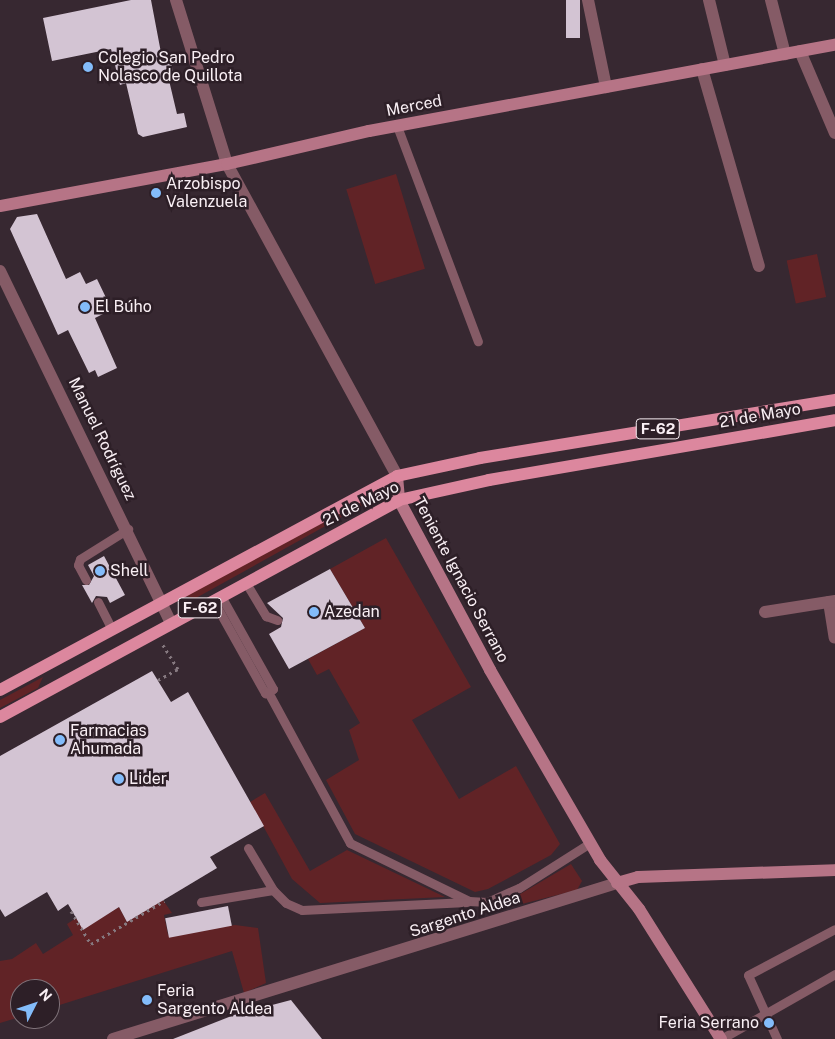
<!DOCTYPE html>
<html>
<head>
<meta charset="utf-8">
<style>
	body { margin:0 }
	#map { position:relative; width:835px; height:1039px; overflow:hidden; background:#372831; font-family:"Public Sans",sans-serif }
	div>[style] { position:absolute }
	.green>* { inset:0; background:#612326; transform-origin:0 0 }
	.building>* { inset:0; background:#d3c4d3; transform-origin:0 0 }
	.path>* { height:3px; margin-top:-1.5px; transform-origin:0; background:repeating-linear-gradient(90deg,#867980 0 2.5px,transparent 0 6.5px) }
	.lane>* { height:9px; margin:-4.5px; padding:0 4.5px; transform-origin:4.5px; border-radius:4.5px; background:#855b66 }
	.street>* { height:12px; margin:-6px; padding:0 6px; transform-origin:6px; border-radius:6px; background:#855b66 }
	.secondary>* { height:12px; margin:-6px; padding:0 6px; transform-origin:6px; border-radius:6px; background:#b67486 }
	.primary>* { height:12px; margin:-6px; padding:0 6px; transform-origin:6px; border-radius:6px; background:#dc879e }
	.dots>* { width:14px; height:14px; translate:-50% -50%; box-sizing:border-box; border:2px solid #2d1f27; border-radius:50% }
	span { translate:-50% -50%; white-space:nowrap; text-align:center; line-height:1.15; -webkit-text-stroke:5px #2d1f27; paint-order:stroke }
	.shield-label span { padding:1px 4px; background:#2d1f27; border:1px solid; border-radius:4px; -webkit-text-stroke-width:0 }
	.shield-label { font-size:15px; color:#f9eff4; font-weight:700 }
	.poi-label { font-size:16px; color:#f9eff4 }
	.left { translate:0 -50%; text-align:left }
	.right { translate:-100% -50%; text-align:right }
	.street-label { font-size:16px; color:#f9eff4 }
	.north { position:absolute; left:10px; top:979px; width:50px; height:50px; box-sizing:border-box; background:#2d1f27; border:1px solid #7f7279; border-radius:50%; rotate:49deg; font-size:14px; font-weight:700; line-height:20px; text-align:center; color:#f9eff4 }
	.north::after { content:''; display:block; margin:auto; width:18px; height:22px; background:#83bcfa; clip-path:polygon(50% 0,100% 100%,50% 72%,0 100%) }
</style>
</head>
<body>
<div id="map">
	<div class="green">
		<i style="left:396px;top:174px;width:99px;height:52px;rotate:73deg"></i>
		<i style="left:817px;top:254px;width:44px;height:31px;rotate:78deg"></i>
		<i style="clip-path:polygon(373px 496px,374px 499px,196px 598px,183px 596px)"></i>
		<i style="clip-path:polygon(386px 538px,471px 687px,412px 720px,459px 799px,516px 766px,560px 844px,551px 855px,488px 889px,475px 892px,355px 834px,326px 780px,359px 760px,349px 730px,360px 723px,329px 669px,317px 675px,308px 659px,365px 628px,330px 569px)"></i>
		<i style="clip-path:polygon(43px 677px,38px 688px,0 708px,0 700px)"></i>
		<i style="clip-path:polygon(265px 793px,310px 871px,347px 850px,445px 897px,320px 903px,292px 879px,250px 802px)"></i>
		<i style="clip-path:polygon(571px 864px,582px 881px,577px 890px,490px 912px)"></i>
		<i style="clip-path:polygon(163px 900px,172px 913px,164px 915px,168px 935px,235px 925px,258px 928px,266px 983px,244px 993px,232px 951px,50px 1008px,50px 989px,20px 989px,20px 1017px,0 1023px,0 961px,12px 959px,36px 943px,43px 954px,73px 935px,67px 924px,76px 918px,83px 929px,119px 907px,127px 922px)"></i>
	</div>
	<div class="building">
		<i style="clip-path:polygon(131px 0,151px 0,162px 58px,170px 56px,174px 75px,168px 76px,177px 114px,184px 113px,187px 127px,143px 137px,138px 134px,126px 83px,120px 85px,111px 49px,52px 61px,43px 18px)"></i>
		<i style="left:566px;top:0;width:14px;height:38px"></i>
		<i style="clip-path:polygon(37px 214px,66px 279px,80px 272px,86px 284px,97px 279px,110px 306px,105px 308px,107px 312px,95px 318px,117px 368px,98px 377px,95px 370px,89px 373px,68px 330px,58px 335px,10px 229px,17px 217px)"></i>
		<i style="clip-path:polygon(104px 556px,125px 595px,110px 603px,107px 597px,96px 596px,92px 603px,82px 585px,89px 585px,94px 576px,88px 565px)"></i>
		<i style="clip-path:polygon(330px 569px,365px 628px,289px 669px,269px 634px,281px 627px,283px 618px,267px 603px)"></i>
		<i style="clip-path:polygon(152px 671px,171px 702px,188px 692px,264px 826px,210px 857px,217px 868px,127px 922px,119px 907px,83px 930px,68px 904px,58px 911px,47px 892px,5px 917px,0 909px,0 756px)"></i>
		<i style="left:228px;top:906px;width:20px;height:64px;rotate:79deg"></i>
		<i style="clip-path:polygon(291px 1000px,322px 1039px,173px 1039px,234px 1015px)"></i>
	</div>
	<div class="path">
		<i style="left:158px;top:680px;width:23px;rotate:-29deg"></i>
		<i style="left:178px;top:669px;width:31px;rotate:-122deg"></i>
		<i style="left:71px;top:911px;width:39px;rotate:59deg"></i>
		<i style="left:91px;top:944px;width:85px;rotate:-30.5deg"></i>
	</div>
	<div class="lane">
		<i style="left:397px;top:126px;width:230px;rotate:69.4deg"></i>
		<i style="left:86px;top:580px;width:17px;rotate:-118deg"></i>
		<i style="left:78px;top:565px;width:6px;rotate:-72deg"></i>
		<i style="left:80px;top:559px;width:57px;rotate:-32deg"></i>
		<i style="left:246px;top:583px;width:39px;rotate:59deg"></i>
		<i style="left:266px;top:616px;width:12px;rotate:20deg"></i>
		<i style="left:213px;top:600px;width:107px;rotate:60.8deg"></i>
		<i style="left:265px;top:693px;width:9px;rotate:-27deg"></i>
		<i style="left:273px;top:689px;width:107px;rotate:-119.2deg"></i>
		<i style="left:98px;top:602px;width:29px;rotate:63deg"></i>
		<i style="left:268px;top:692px;width:172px;rotate:61.5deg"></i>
		<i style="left:350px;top:843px;width:132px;rotate:26deg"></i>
		<i style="left:469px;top:901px;width:18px;rotate:3deg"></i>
		<i style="left:487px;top:902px;width:35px;rotate:-24deg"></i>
		<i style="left:519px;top:888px;width:84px;rotate:-32.4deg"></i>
		<i style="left:248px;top:848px;width:49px;rotate:59.2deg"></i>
		<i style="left:273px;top:890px;width:18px;rotate:45deg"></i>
		<i style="left:286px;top:903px;width:17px;rotate:24deg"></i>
		<i style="left:302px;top:910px;width:165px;rotate:-2.8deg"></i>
		<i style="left:201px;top:902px;width:73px;rotate:-9.5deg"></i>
		<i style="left:721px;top:1039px;width:131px;rotate:-29.7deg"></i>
		<i style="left:777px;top:1039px;width:70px;rotate:-114.4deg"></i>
		<i style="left:748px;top:975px;width:98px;rotate:-27.9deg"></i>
	</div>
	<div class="street">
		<i style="left:176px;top:0;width:172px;rotate:72.7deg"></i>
		<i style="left:227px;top:164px;width:355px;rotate:61.4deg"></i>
		<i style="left:588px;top:0;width:89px;rotate:78.3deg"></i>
		<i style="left:709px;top:0;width:67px;rotate:76.2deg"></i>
		<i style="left:771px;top:0;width:56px;rotate:75.5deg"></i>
		<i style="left:800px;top:51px;width:89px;rotate:66.9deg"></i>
		<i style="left:702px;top:69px;width:205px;rotate:73.9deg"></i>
		<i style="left:0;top:271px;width:391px;rotate:64.1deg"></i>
		<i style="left:829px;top:602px;width:36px;rotate:81deg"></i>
		<i style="left:765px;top:612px;width:71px;rotate:-8.9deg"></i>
		<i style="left:113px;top:1039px;width:528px;rotate:-17.2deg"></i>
	</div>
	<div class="secondary">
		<i style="left:0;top:206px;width:231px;rotate:-10.5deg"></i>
		<i style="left:227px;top:164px;width:146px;rotate:-13.1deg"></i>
		<i style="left:369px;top:131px;width:474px;rotate:-10.5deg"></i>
		<i style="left:397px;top:476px;width:24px;rotate:85deg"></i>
		<i style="left:399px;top:500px;width:193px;rotate:61.8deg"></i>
		<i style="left:490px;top:670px;width:220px;rotate:59.9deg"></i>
		<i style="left:600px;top:860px;width:63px;rotate:51.5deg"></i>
		<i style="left:639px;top:909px;width:154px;rotate:57.8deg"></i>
		<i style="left:617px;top:883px;width:22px;rotate:-16deg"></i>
		<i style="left:638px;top:877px;width:197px;rotate:-2deg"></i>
	</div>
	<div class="primary">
		<i style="left:0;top:690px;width:451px;rotate:-28.3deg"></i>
		<i style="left:397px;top:476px;width:85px;rotate:-12.2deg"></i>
		<i style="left:480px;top:458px;width:360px;rotate:-9.3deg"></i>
		<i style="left:0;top:717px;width:454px;rotate:-28.5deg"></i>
		<i style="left:399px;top:500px;width:92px;rotate:-12.5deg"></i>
		<i style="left:489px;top:480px;width:351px;rotate:-9.8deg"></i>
	</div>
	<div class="dots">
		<i style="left:88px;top:67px;background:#83bcfa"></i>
		<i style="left:156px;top:193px;background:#83bcfa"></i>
		<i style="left:85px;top:307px;background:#83bcfa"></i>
		<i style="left:100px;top:571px;background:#83bcfa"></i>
		<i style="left:314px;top:612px;background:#83bcfa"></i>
		<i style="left:60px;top:740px;background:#83bcfa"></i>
		<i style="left:119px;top:779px;background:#83bcfa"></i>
		<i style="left:147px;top:1000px;background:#83bcfa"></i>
		<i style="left:769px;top:1023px;background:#83bcfa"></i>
	</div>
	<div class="shield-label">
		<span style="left:658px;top:429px">F-62</span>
		<span style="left:200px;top:608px">F-62</span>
	</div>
	<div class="poi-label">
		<span class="left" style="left:98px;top:67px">Colegio San Pedro<br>Nolasco de Quillota</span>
		<span class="left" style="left:166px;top:193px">Arzobispo<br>Valenzuela</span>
		<span class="left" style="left:95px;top:307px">El Búho</span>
		<span class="left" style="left:110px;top:571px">Shell</span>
		<span class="left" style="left:324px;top:612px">Azedan</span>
		<span class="left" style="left:70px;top:740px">Farmacias<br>Ahumada</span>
		<span class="left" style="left:129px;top:779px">Lider</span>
		<span class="left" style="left:157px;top:1000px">Feria<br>Sargento Aldea</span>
		<span class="right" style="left:759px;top:1023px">Feria Serrano</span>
	</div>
	<div class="street-label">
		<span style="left:414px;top:106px;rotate:-11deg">Merced</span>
		<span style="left:760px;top:416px;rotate:-10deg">21 de Mayo</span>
		<span style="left:102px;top:439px;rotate:64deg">Manuel Rodríguez</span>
		<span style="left:361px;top:504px;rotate:-26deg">21 de Mayo</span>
		<span style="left:461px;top:580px;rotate:62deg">Teniente Ignacio Serrano</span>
		<span style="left:465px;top:915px;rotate:-18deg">Sargento Aldea</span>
	</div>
	<div class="north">N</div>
</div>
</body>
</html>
